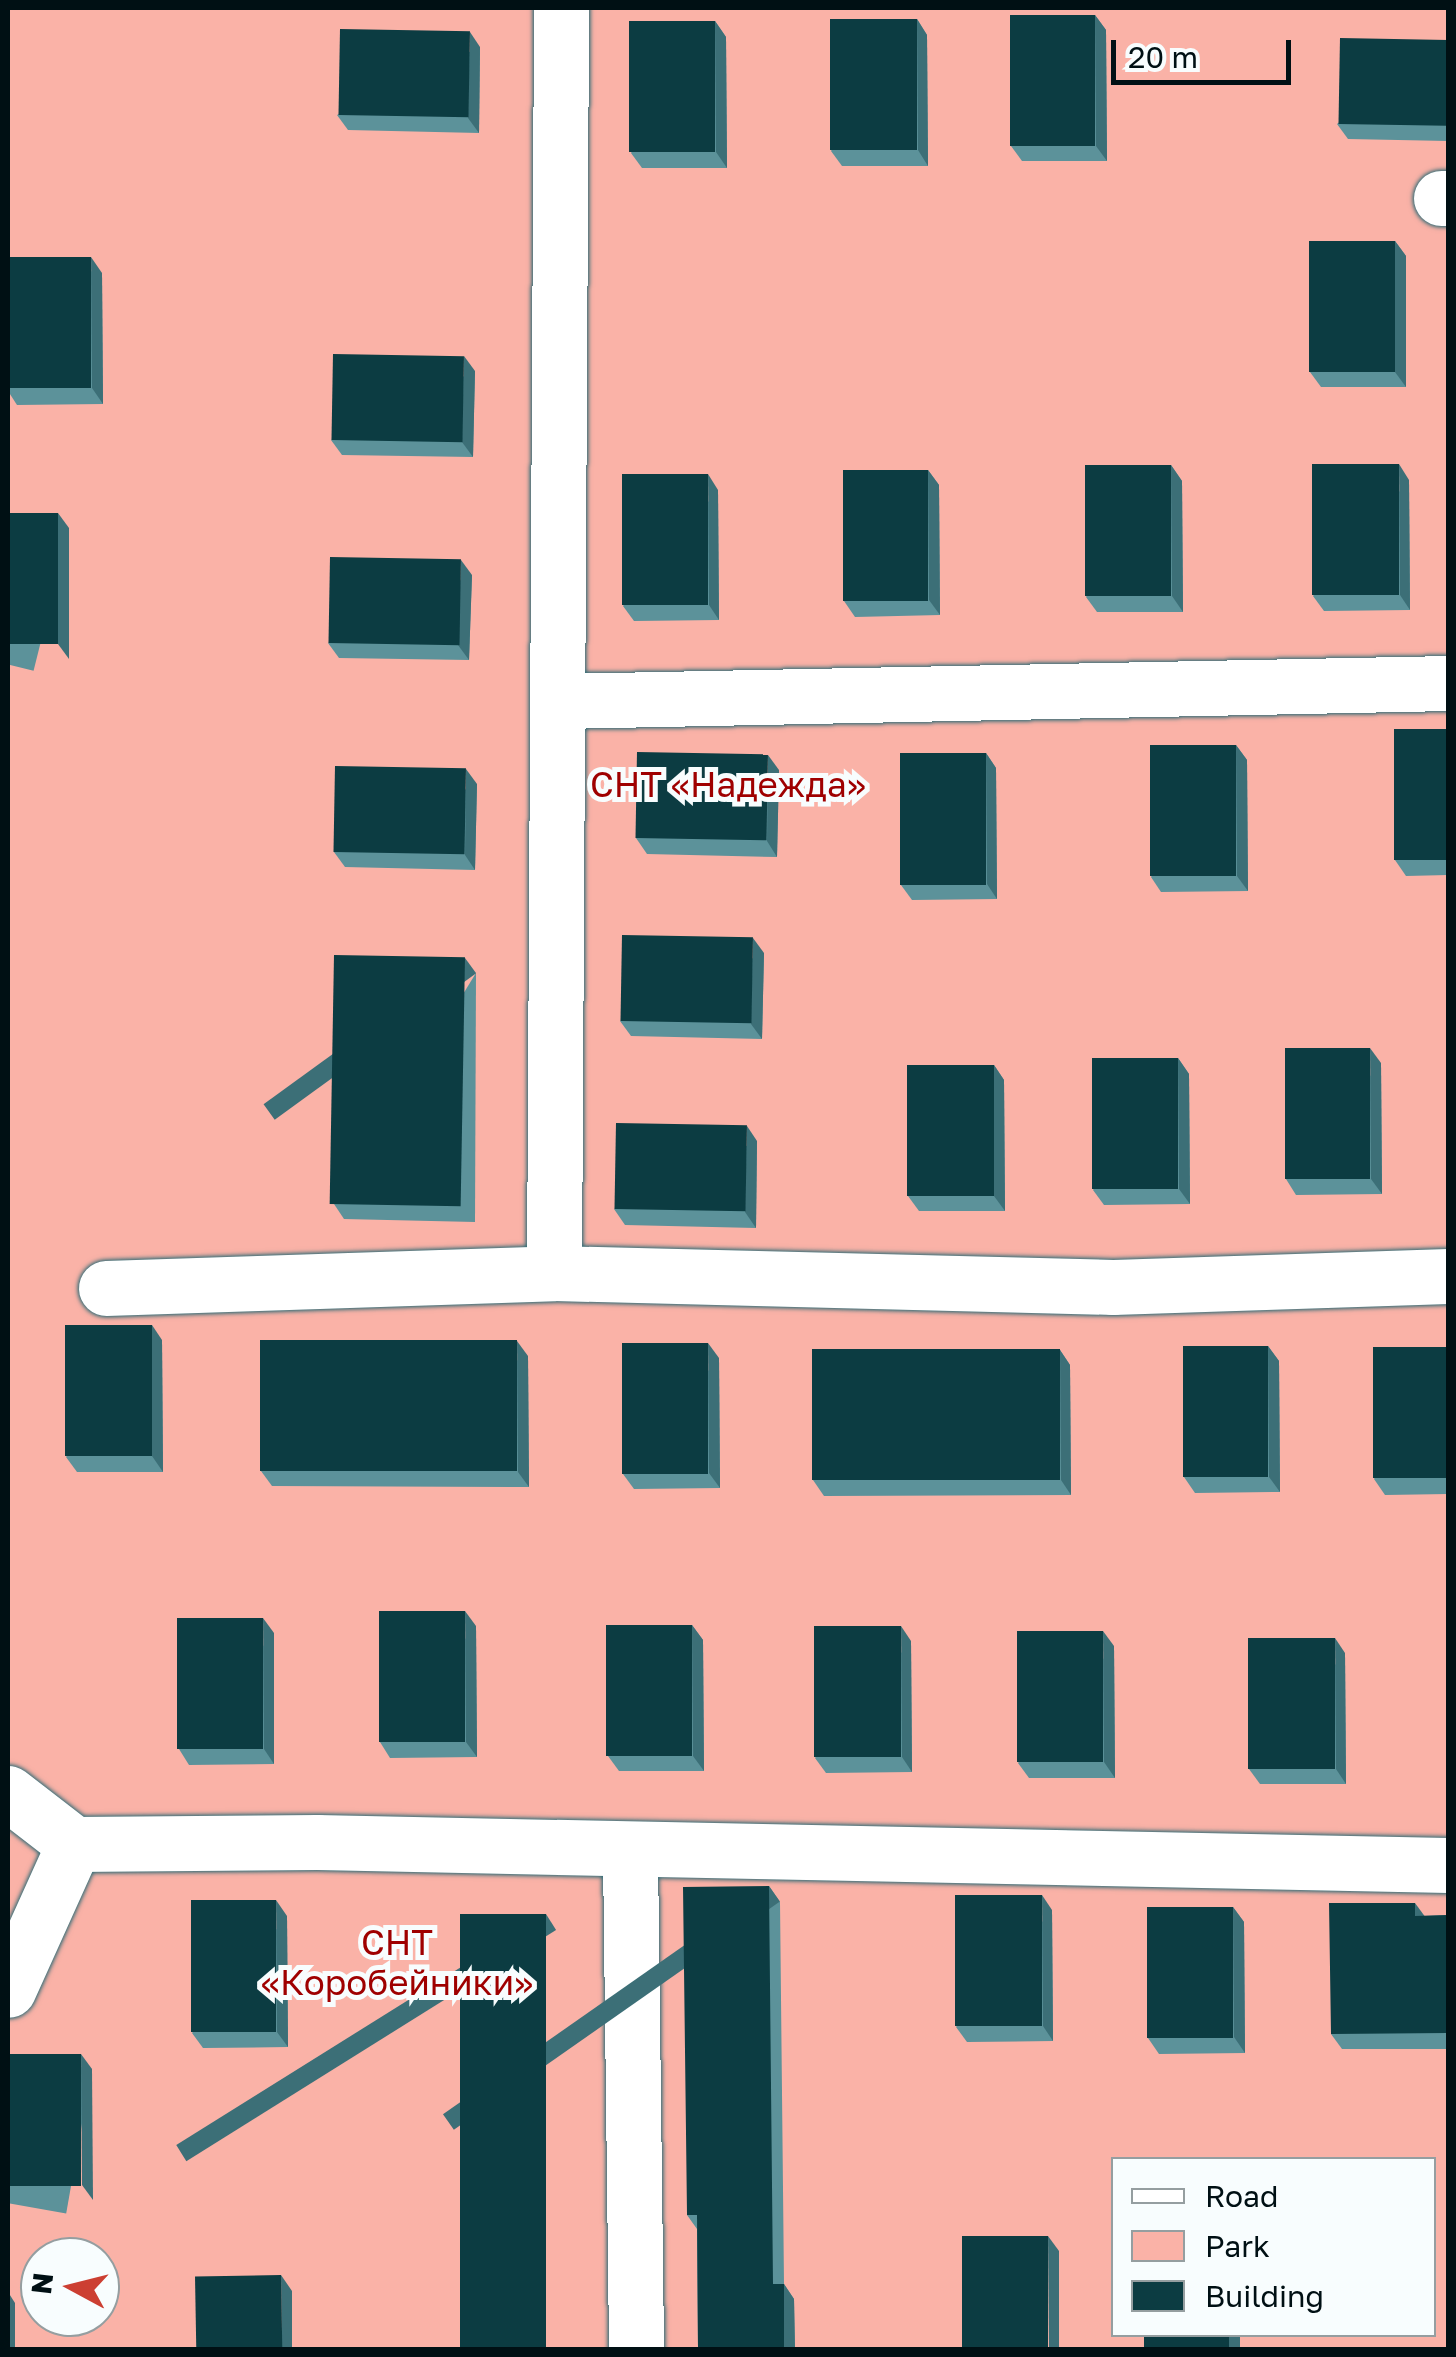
<!DOCTYPE html>
<html>
<head>
<meta charset="utf-8">
<style>
	body { margin:0 }
	#map { position:relative; width:1456px; height:2357px; overflow:hidden; background:#abe7f2; font-family:"Golos Text",sans-serif }
	div>[style] { position:absolute }
	.green>* { inset:0; background:#fab2a7 }
	.roads { filter:drop-shadow(0 0 2px #316c76) drop-shadow(0 0 2px #316c76) }
	.street>* { height:55px; margin:-27.5px; padding:0 27.5px; transform-origin:27.5px; border-radius:27.5px; background:#fff }
	.wall>* { inset:0; background:#5c929a; transform-origin:0 0 }
	.shaded-wall>* { inset:0; background:#3c6f77; transform-origin:0 0 }
	.building>* { inset:0; background:#0c3c42; transform-origin:0 0 }
	span { translate:-50% -50%; white-space:nowrap; text-align:center; line-height:1.15; -webkit-text-stroke:10px #f8fdfe; paint-order:stroke }
	.park-label { font-size:35px; color:#9f0000 }
	.frame { position:absolute; inset:0; border:10px solid #001014; pointer-events:none }
	.legend { position:absolute; left:1111px; top:2157px; width:325px; height:180px; box-sizing:border-box; background:#f8fdfe; border:2px solid #959ea0; margin:0; padding:12px 18px; list-style:none; font-size:30px; color:#001014 }
	.legend li { display:flex; align-items:center; gap:20px; height:50px }
	.legend b { width:50px; border:2px solid #959ea0 }
	.north { position:absolute; left:20px; top:2237px; width:100px; height:100px; box-sizing:border-box; background:#f8fdfe; border:2px solid #959ea0; border-radius:50%; rotate:277deg; font-size:28px; font-weight:700; line-height:40px; text-align:center; color:#001014 }
	.north::after { content:''; display:block; margin:auto; width:35px; height:45px; background:#cc3f32; clip-path:polygon(50% 0,100% 100%,50% 72%,0 100%) }
	.scale { position:absolute; left:1111px; top:40px; width:180px; height:45px; box-sizing:border-box; border:5px solid #001014; border-top:0; padding-left:12px; font-size:30px; line-height:35px; white-space:nowrap; color:#001014; -webkit-text-stroke:8px #f8fdfe; paint-order:stroke }
</style>
</head>
<body>
<div id="map">
	<div class="green">
		<i style="clip-path:polygon(evenodd,8px 8px,1448px 8px,1448px 2349px,8px 2350px,8px 8px,1114px 2160px,1434px 2160px,1434px 2334px,1114px 2334px,1114px 2160px,8px 8px,40px 2257px,100px 2257px,100px 2317px,40px 2317px,40px 2257px)"></i>
	</div>
	<div class="roads">
		<div class="street">
			<i style="left:1441px;top:198px;width:7px"></i>
			<i style="left:561px;top:701px;width:887px;rotate:-1.16deg"></i>
			<i style="left:554px;top:1273px;width:1265px;rotate:-89.68deg"></i>
			<i style="left:106px;top:1288px;width:448px;rotate:-1.9deg"></i>
			<i style="left:554px;top:1273px;width:559px;rotate:1.43deg"></i>
			<i style="left:1113px;top:1287px;width:335px;rotate:-1.9deg"></i>
			<i style="left:8px;top:1793px;width:83px;rotate:37.7deg"></i>
			<i style="left:74px;top:1844px;width:160px;rotate:114.3deg"></i>
			<i style="left:74px;top:1844px;width:243px;rotate:-0.5deg"></i>
			<i style="left:317px;top:1842px;width:1131px;rotate:1.17deg"></i>
			<i style="left:630px;top:1853px;width:497px;rotate:89.3deg"></i>
		</div>
	</div>
	<div class="wall">
		<i style="clip-path:polygon(1095px 15px,1106px 30px,1107px 161px,1022px 161px,1011px 146px)"></i>
		<i style="clip-path:polygon(917px 19px,927px 35px,928px 166px,842px 166px,831px 151px)"></i>
		<i style="clip-path:polygon(715px 21px,726px 37px,727px 168px,642px 168px,631px 153px)"></i>
		<i style="clip-path:polygon(1448px 40px,1448px 141px,1348px 139px,1337px 124px)"></i>
		<i style="clip-path:polygon(480px 47px,479px 133px,348px 130px,337px 115px)"></i>
		<i style="clip-path:polygon(1395px 241px,1406px 256px,1406px 387px,1321px 387px,1310px 372px)"></i>
		<i style="clip-path:polygon(8px 258px,102px 273px,103px 404px,17px 405px,8px 391px)"></i>
		<i style="clip-path:polygon(475px 371px,473px 457px,342px 455px,331px 440px)"></i>
		<i style="clip-path:polygon(1171px 465px,1182px 481px,1183px 612px,1097px 612px,1086px 597px)"></i>
		<i style="clip-path:polygon(928px 470px,939px 485px,940px 615px,855px 617px,844px 601px)"></i>
		<i style="clip-path:polygon(1409px 480px,1410px 610px,1324px 611px,1313px 596px)"></i>
		<i style="clip-path:polygon(718px 490px,719px 620px,634px 621px,623px 606px)"></i>
		<i style="left:8px;top:513px;width:63px;height:147px;rotate:14deg"></i>
		<i style="clip-path:polygon(472px 575px,469px 660px,339px 658px,328px 643px)"></i>
		<i style="clip-path:polygon(1448px 729px,1448px 875px,1406px 876px,1395px 860px)"></i>
		<i style="clip-path:polygon(1236px 745px,1247px 760px,1248px 891px,1161px 892px,1151px 877px)"></i>
		<i style="clip-path:polygon(986px 753px,996px 768px,997px 899px,912px 900px,901px 885px)"></i>
		<i style="clip-path:polygon(779px 770px,777px 857px,647px 854px,636px 838px)"></i>
		<i style="clip-path:polygon(477px 784px,475px 870px,345px 867px,334px 852px)"></i>
		<i style="clip-path:polygon(764px 953px,762px 1039px,631px 1036px,620px 1021px)"></i>
		<i style="clip-path:polygon(476px 973px,475px 1222px,344px 1219px,334px 1204px)"></i>
		<i style="clip-path:polygon(1178px 1058px,1189px 1074px,1190px 1204px,1104px 1205px,1093px 1190px)"></i>
		<i style="clip-path:polygon(1381px 1063px,1382px 1194px,1296px 1195px,1286px 1179px)"></i>
		<i style="clip-path:polygon(994px 1065px,1004px 1080px,1005px 1211px,919px 1211px,908px 1196px)"></i>
		<i style="clip-path:polygon(757px 1141px,756px 1228px,625px 1225px,614px 1209px)"></i>
		<i style="clip-path:polygon(162px 1340px,163px 1472px,77px 1472px,66px 1457px)"></i>
		<i style="clip-path:polygon(1268px 1346px,1279px 1361px,1280px 1492px,1195px 1493px,1184px 1477px)"></i>
		<i style="clip-path:polygon(1448px 1347px,1448px 1494px,1385px 1495px,1374px 1479px)"></i>
		<i style="clip-path:polygon(1060px 1350px,1070px 1365px,1071px 1495px,824px 1496px,813px 1480px)"></i>
		<i style="clip-path:polygon(528px 1356px,529px 1487px,272px 1486px,261px 1471px)"></i>
		<i style="clip-path:polygon(719px 1358px,720px 1488px,634px 1489px,623px 1474px)"></i>
		<i style="clip-path:polygon(692px 1625px,703px 1640px,704px 1771px,619px 1771px,608px 1756px)"></i>
		<i style="clip-path:polygon(476px 1626px,477px 1757px,390px 1758px,380px 1742px)"></i>
		<i style="clip-path:polygon(274px 1633px,274px 1764px,189px 1765px,179px 1749px)"></i>
		<i style="clip-path:polygon(911px 1641px,912px 1772px,826px 1773px,815px 1758px)"></i>
		<i style="clip-path:polygon(1114px 1646px,1115px 1778px,1029px 1778px,1018px 1763px)"></i>
		<i style="clip-path:polygon(1345px 1653px,1346px 1784px,1260px 1784px,1249px 1769px)"></i>
		<i style="clip-path:polygon(769px 1886px,780px 1902px,784px 2284px,794px 2299px,795px 2350px,698px 2350px,697px 2229px,687px 2215px)"></i>
		<i style="clip-path:polygon(1233px 1907px,1244px 1922px,1245px 2053px,1159px 2054px,1148px 2038px)"></i>
		<i style="clip-path:polygon(1052px 1910px,1053px 2041px,967px 2042px,956px 2027px)"></i>
		<i style="clip-path:polygon(1448px 1915px,1448px 2049px,1342px 2049px,1331px 2034px,1425px 1916px)"></i>
		<i style="clip-path:polygon(287px 1916px,288px 2047px,203px 2048px,192px 2033px)"></i>
		<i style="left:8px;top:2054px;width:85px;height:147px;rotate:10deg"></i>
	</div>
	<div class="shaded-wall">
		<i style="clip-path:polygon(1095px 15px,1106px 30px,1107px 161px,1096px 146px)"></i>
		<i style="clip-path:polygon(917px 19px,927px 35px,928px 166px,918px 150px)"></i>
		<i style="clip-path:polygon(715px 21px,726px 37px,727px 168px,716px 152px)"></i>
		<i style="clip-path:polygon(470px 32px,480px 47px,479px 133px,468px 118px)"></i>
		<i style="clip-path:polygon(1395px 241px,1406px 256px,1406px 387px,1395px 372px)"></i>
		<i style="clip-path:polygon(91px 257px,102px 273px,103px 404px,92px 388px)"></i>
		<i style="clip-path:polygon(464px 356px,475px 371px,473px 457px,462px 442px)"></i>
		<i style="clip-path:polygon(1399px 464px,1409px 480px,1410px 610px,1400px 595px)"></i>
		<i style="clip-path:polygon(1171px 465px,1182px 481px,1183px 612px,1172px 596px)"></i>
		<i style="clip-path:polygon(928px 470px,939px 485px,940px 615px,929px 600px)"></i>
		<i style="clip-path:polygon(708px 474px,718px 490px,719px 620px,709px 605px)"></i>
		<i style="clip-path:polygon(58px 513px,69px 528px,69px 659px,58px 644px)"></i>
		<i style="clip-path:polygon(461px 560px,472px 575px,469px 660px,458px 645px)"></i>
		<i style="clip-path:polygon(1236px 745px,1247px 760px,1248px 891px,1237px 876px)"></i>
		<i style="clip-path:polygon(986px 753px,996px 768px,997px 899px,987px 884px)"></i>
		<i style="clip-path:polygon(768px 755px,779px 770px,777px 857px,767px 841px)"></i>
		<i style="clip-path:polygon(466px 769px,477px 784px,475px 870px,465px 855px)"></i>
		<i style="clip-path:polygon(753px 938px,764px 953px,762px 1039px,751px 1024px)"></i>
		<i style="left:465px;top:958px;width:19px;height:249px;rotate:54deg"></i>
		<i style="clip-path:polygon(1370px 1048px,1381px 1063px,1382px 1194px,1371px 1179px)"></i>
		<i style="clip-path:polygon(1178px 1058px,1189px 1074px,1190px 1204px,1179px 1189px)"></i>
		<i style="clip-path:polygon(994px 1065px,1004px 1080px,1005px 1211px,994px 1196px)"></i>
		<i style="clip-path:polygon(747px 1126px,757px 1141px,756px 1228px,745px 1212px)"></i>
		<i style="clip-path:polygon(152px 1325px,162px 1340px,163px 1472px,152px 1456px)"></i>
		<i style="clip-path:polygon(517px 1341px,528px 1356px,529px 1487px,518px 1472px)"></i>
		<i style="clip-path:polygon(708px 1343px,719px 1358px,720px 1488px,709px 1473px)"></i>
		<i style="clip-path:polygon(1268px 1346px,1279px 1361px,1280px 1492px,1269px 1477px)"></i>
		<i style="clip-path:polygon(1060px 1350px,1070px 1365px,1071px 1495px,1061px 1480px)"></i>
		<i style="clip-path:polygon(465px 1611px,476px 1626px,477px 1757px,466px 1742px)"></i>
		<i style="clip-path:polygon(263px 1618px,274px 1633px,274px 1764px,264px 1749px)"></i>
		<i style="clip-path:polygon(692px 1625px,703px 1640px,704px 1771px,693px 1756px)"></i>
		<i style="clip-path:polygon(901px 1626px,911px 1641px,912px 1772px,902px 1757px)"></i>
		<i style="clip-path:polygon(1103px 1631px,1114px 1646px,1115px 1778px,1104px 1762px)"></i>
		<i style="clip-path:polygon(1335px 1638px,1345px 1653px,1346px 1784px,1336px 1769px)"></i>
		<i style="left:769px;top:1886px;width:19px;height:398px;rotate:55deg"></i>
		<i style="clip-path:polygon(1042px 1895px,1052px 1910px,1053px 2041px,1043px 2026px)"></i>
		<i style="clip-path:polygon(276px 1900px,287px 1916px,288px 2047px,277px 2032px)"></i>
		<i style="clip-path:polygon(1415px 1903px,1426px 1918px,1415px 1916px)"></i>
		<i style="clip-path:polygon(1233px 1907px,1244px 1922px,1245px 2053px,1234px 2037px)"></i>
		<i style="left:546px;top:1914px;width:19px;height:436px;rotate:58deg"></i>
		<i style="clip-path:polygon(81px 2054px,92px 2069px,93px 2200px,82px 2185px)"></i>
		<i style="clip-path:polygon(1048px 2236px,1059px 2251px,1059px 2350px,1049px 2350px)"></i>
		<i style="clip-path:polygon(281px 2275px,292px 2291px,292px 2350px,282px 2350px)"></i>
		<i style="clip-path:polygon(784px 2284px,794px 2299px,795px 2350px,784px 2350px)"></i>
		<i style="clip-path:polygon(8px 2292px,15px 2303px,15px 2350px,8px 2350px)"></i>
		<i style="left:1229px;top:2334px;width:11px;height:16px"></i>
	</div>
	<div class="building">
		<i style="left:1010px;top:15px;width:85px;height:131px"></i>
		<i style="left:917px;top:19px;width:131px;height:87px;rotate:90deg"></i>
		<i style="left:715px;top:21px;width:131px;height:86px;rotate:90deg"></i>
		<i style="left:340px;top:29px;width:130px;height:86px;rotate:1deg"></i>
		<i style="left:1340px;top:38px;width:108px;height:86px;rotate:1deg"></i>
		<i style="left:1309px;top:241px;width:86px;height:131px"></i>
		<i style="left:91px;top:257px;width:131px;height:83px;rotate:90deg"></i>
		<i style="left:333px;top:354px;width:131px;height:86px;rotate:1deg"></i>
		<i style="left:1399px;top:464px;width:131px;height:87px;rotate:90deg"></i>
		<i style="left:1171px;top:465px;width:131px;height:86px;rotate:90deg"></i>
		<i style="left:843px;top:470px;width:85px;height:131px"></i>
		<i style="left:708px;top:474px;width:131px;height:86px;rotate:90deg"></i>
		<i style="left:8px;top:513px;width:50px;height:131px"></i>
		<i style="left:330px;top:557px;width:131px;height:86px;rotate:1deg"></i>
		<i style="left:1448px;top:729px;width:131px;height:54px;rotate:90deg"></i>
		<i style="left:1236px;top:745px;width:131px;height:86px;rotate:90deg"></i>
		<i style="left:637px;top:752px;width:131px;height:86px;rotate:1deg"></i>
		<i style="left:900px;top:753px;width:86px;height:132px"></i>
		<i style="left:335px;top:766px;width:131px;height:86px;rotate:1deg"></i>
		<i style="left:622px;top:935px;width:131px;height:86px;rotate:1deg"></i>
		<i style="left:334px;top:955px;width:131px;height:249px;rotate:1deg"></i>
		<i style="left:1285px;top:1048px;width:85px;height:131px"></i>
		<i style="left:1178px;top:1058px;width:131px;height:86px;rotate:90deg"></i>
		<i style="left:907px;top:1065px;width:87px;height:131px"></i>
		<i style="left:616px;top:1123px;width:131px;height:86px;rotate:1deg"></i>
		<i style="left:152px;top:1325px;width:131px;height:87px;rotate:90deg"></i>
		<i style="left:260px;top:1340px;width:257px;height:131px"></i>
		<i style="left:622px;top:1343px;width:86px;height:131px"></i>
		<i style="left:1183px;top:1346px;width:85px;height:131px"></i>
		<i style="left:1448px;top:1347px;width:131px;height:75px;rotate:90deg"></i>
		<i style="left:812px;top:1349px;width:248px;height:131px"></i>
		<i style="left:379px;top:1611px;width:86px;height:131px"></i>
		<i style="left:177px;top:1618px;width:86px;height:131px"></i>
		<i style="left:606px;top:1625px;width:86px;height:131px"></i>
		<i style="left:901px;top:1626px;width:131px;height:87px;rotate:90deg"></i>
		<i style="left:1103px;top:1631px;width:131px;height:86px;rotate:90deg"></i>
		<i style="left:1248px;top:1638px;width:87px;height:131px"></i>
		<i style="clip-path:polygon(769px 1886px,773px 2284px,784px 2284px,784px 2350px,698px 2350px,697px 2215px,687px 2215px,683px 1887px)"></i>
		<i style="left:1042px;top:1895px;width:131px;height:87px;rotate:90deg"></i>
		<i style="left:276px;top:1900px;width:132px;height:85px;rotate:90deg"></i>
		<i style="clip-path:polygon(1329px 1903px,1415px 1903px,1415px 1916px,1448px 1915px,1448px 2033px,1331px 2034px)"></i>
		<i style="left:1147px;top:1907px;width:86px;height:131px"></i>
		<i style="left:546px;top:1914px;width:436px;height:86px;rotate:90deg"></i>
		<i style="left:8px;top:2054px;width:73px;height:132px"></i>
		<i style="left:962px;top:2236px;width:86px;height:114px"></i>
		<i style="left:281px;top:2275px;width:75px;height:86px;rotate:89deg"></i>
		<i style="left:1144px;top:2334px;width:85px;height:16px"></i>
	</div>
	<div class="park-label">
		<span style="left:728px;top:784px">СНТ «Надежда»</span>
		<span style="left:397px;top:1962px">СНТ<br>«Коробейники»</span>
	</div>
	<div class="frame"></div>
	<ul class="legend">
	<li><b style="height:12px;background:#fff"></b>Road</li>
	<li><b style="height:28px;background:#fab2a7"></b>Park</li>
	<li><b style="height:28px;background:#0c3c42"></b>Building</li>
	</ul>
	<div class="north">N</div>
	<div class="scale">20 m</div>
</div>
</body>
</html>
